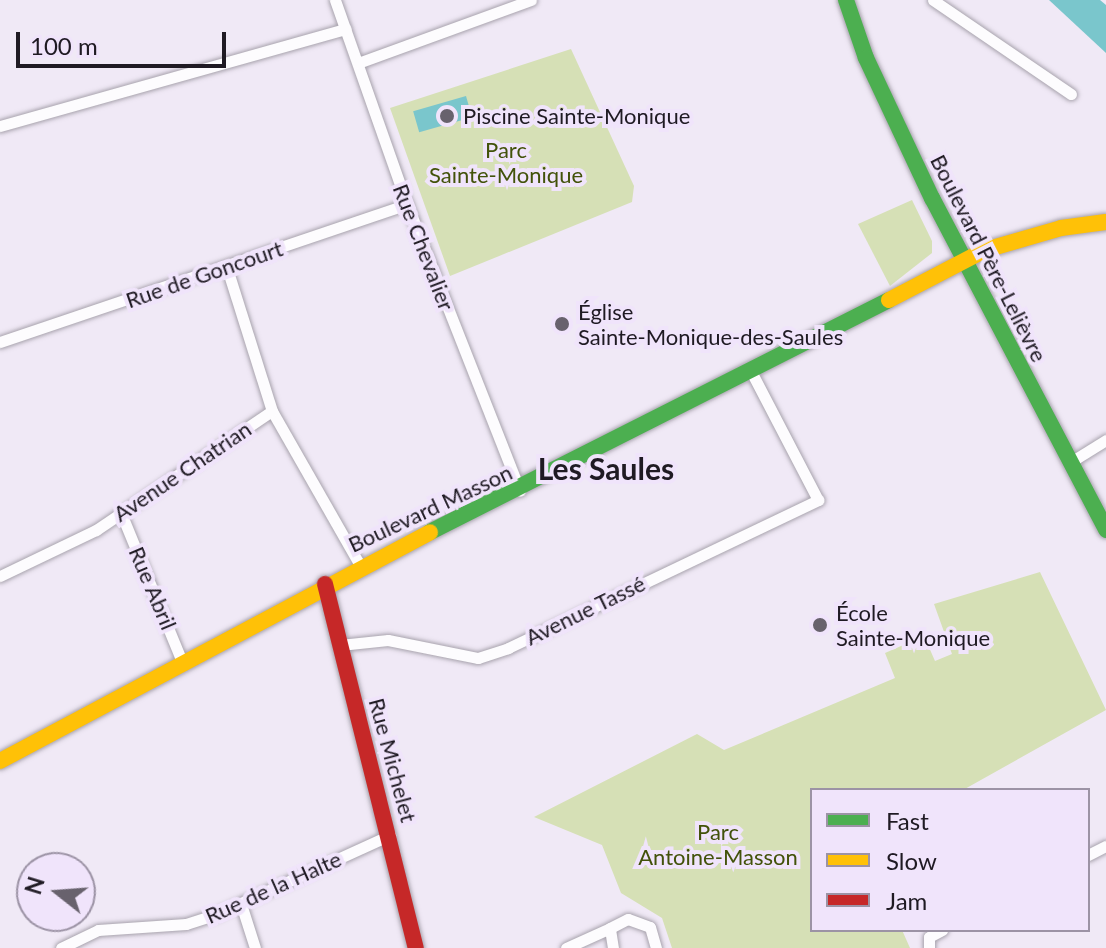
<!DOCTYPE html>
<html>
<head>
<meta charset="utf-8">
<style>
	body { margin:0 }
	#map { position:relative; width:1106px; height:948px; overflow:hidden; background:#f0e9f6; font-family:Lato,sans-serif }
	div>[style] { position:absolute }
	.green>* { inset:0; background:#d6e0b6 }
	.water>* { inset:0; background:#7ac6cc; transform-origin:0 0 }
	.roads { filter:drop-shadow(0 0 2px #a8a3ad) drop-shadow(0 0 2px #a8a3ad) }
	.street>* { height:11px; margin:-5.5px; padding:0 5.5px; transform-origin:5.5px; border-radius:5.5px; background:#fdfcfe }
	.fast>* { height:16px; margin:-8px; padding:0 8px; transform-origin:8px; border-radius:8px; background:#4caf50 }
	.slow>* { height:16px; margin:-8px; padding:0 8px; transform-origin:8px; border-radius:8px; background:#ffc107 }
	.jam>* { height:16px; margin:-8px; padding:0 8px; transform-origin:8px; border-radius:8px; background:#c62828 }
	.dots>* { width:22px; height:22px; translate:-50% -50%; box-sizing:border-box; border:4px solid #f0e4fb; border-radius:50% }
	span { translate:-50% -50%; white-space:nowrap; text-align:center; line-height:1.15; -webkit-text-stroke:8px #f0e4fb; paint-order:stroke }
	.poi-label { font-size:22px; color:#1f1a23 }
	.left { translate:0 -50%; text-align:left }
	.park-label { font-size:22px; color:#42520a }
	.street-label { font-size:22px; color:#1f1a23 }
	.district-label { font-size:30px; color:#1f1a23; font-weight:700 }
	.legend { position:absolute; left:810px; top:788px; width:280px; height:144px; box-sizing:border-box; background:#f0e4fb; border:2px solid #9c93a5; margin:0; padding:10px 14px; list-style:none; font-size:24px; color:#1f1a23 }
	.legend li { display:flex; align-items:center; gap:16px; height:40px }
	.legend b { width:40px; border:2px solid #9c93a5 }
	.north { position:absolute; left:16px; top:852px; width:80px; height:80px; box-sizing:border-box; background:#f0e4fb; border:2px solid #9c93a5; border-radius:50%; rotate:287deg; font-size:22px; font-weight:700; line-height:32px; text-align:center; color:#1f1a23 }
	.north::after { content:''; display:block; margin:auto; width:28px; height:36px; background:#68626d; clip-path:polygon(50% 0,100% 100%,50% 72%,0 100%) }
	.scale { position:absolute; left:16px; top:32px; width:210px; height:36px; box-sizing:border-box; border:4px solid #1f1a23; border-top:0; padding-left:10px; font-size:24px; line-height:28px; white-space:nowrap; color:#1f1a23; -webkit-text-stroke:6px #f0e4fb; paint-order:stroke }
</style>
</head>
<body>
<div id="map">
	<div class="green">
		<i style="clip-path:polygon(571px 49px,634px 186px,632px 202px,450px 276px,390px 108px)"></i>
		<i style="clip-path:polygon(912px 200px,932px 241px,932px 253px,890px 286px,858px 224px)"></i>
		<i style="clip-path:polygon(1040px 572px,1106px 710px,963px 790px,812px 790px,812px 930px,902px 930px,910px 948px,672px 948px,662px 918px,621px 893px,602px 845px,534px 817px,697px 734px,724px 750px,895px 678px,885px 653px,924px 636px,935px 661px,952px 654px,934px 604px)"></i>
	</div>
	<div class="water">
		<i style="clip-path:polygon(1049px 0,1100px 0,1106px 5px,1106px 53px)"></i>
		<i style="left:466px;top:96px;width:22px;height:55px;rotate:74deg"></i>
	</div>
	<div class="roads">
		<div class="street">
			<i style="left:335px;top:0;width:216px;rotate:70.6deg"></i>
			<i style="left:407px;top:204px;width:308px;rotate:68.5deg"></i>
			<i style="left:933px;top:0;width:167px;rotate:34.3deg"></i>
			<i style="left:358px;top:63px;width:184px;rotate:-20deg"></i>
			<i style="left:0;top:126px;width:359px;rotate:-15.7deg"></i>
			<i style="left:0;top:342px;width:430px;rotate:-18.7deg"></i>
			<i style="left:272px;top:411px;width:177px;rotate:60.3deg"></i>
			<i style="left:1069px;top:463px;width:44px;rotate:-31.9deg"></i>
			<i style="left:121px;top:513px;width:163px;rotate:67.7deg"></i>
			<i style="left:0;top:576px;width:106px;rotate:-25.6deg"></i>
			<i style="left:96px;top:530px;width:212px;rotate:-34.1deg"></i>
			<i style="left:272px;top:411px;width:150px;rotate:-107.5deg"></i>
			<i style="left:340px;top:645px;width:48px;rotate:-5.9deg"></i>
			<i style="left:388px;top:640px;width:92px;rotate:11.3deg"></i>
			<i style="left:478px;top:658px;width:32px;rotate:-18deg"></i>
			<i style="left:508px;top:648px;width:344px;rotate:-25.5deg"></i>
			<i style="left:818px;top:500px;width:143px;rotate:-117.5deg"></i>
			<i style="left:1088px;top:855px;width:20px;rotate:-27deg"></i>
			<i style="left:241px;top:904px;width:46px;rotate:72.3deg"></i>
			<i style="left:61px;top:948px;width:41px;rotate:-25.9deg"></i>
			<i style="left:98px;top:930px;width:88px;rotate:-3.9deg"></i>
			<i style="left:186px;top:924px;width:35px;rotate:-18deg"></i>
			<i style="left:219px;top:913px;width:188px;rotate:-24.5deg"></i>
			<i style="left:566px;top:948px;width:48px;rotate:-24.4deg"></i>
			<i style="left:613px;top:948px;width:20px;rotate:-99deg"></i>
			<i style="left:610px;top:928px;width:20px;rotate:-27deg"></i>
			<i style="left:628px;top:919px;width:23px;rotate:20deg"></i>
			<i style="left:650px;top:927px;width:22px;rotate:74deg"></i>
			<i style="left:929px;top:948px;width:11px;rotate:-90deg"></i>
			<i style="left:929px;top:937px;width:15px;rotate:-28deg"></i>
		</div>
		<div class="fast">
			<i style="left:846px;top:0;width:61px;rotate:71deg"></i>
			<i style="left:866px;top:58px;width:155px;rotate:64.8deg"></i>
			<i style="left:932px;top:198px;width:375px;rotate:62.3deg"></i>
			<i style="left:430px;top:532px;width:514px;rotate:-26.81deg"></i>
		</div>
		<div class="slow">
			<i style="left:889px;top:300px;width:108px;rotate:-27.5deg"></i>
			<i style="left:985px;top:250px;width:79px;rotate:-16.1deg"></i>
			<i style="left:1061px;top:228px;width:45px;rotate:-7.6deg"></i>
			<i style="left:0;top:761px;width:487px;rotate:-28deg"></i>
		</div>
		<div class="jam">
			<i style="left:325px;top:584px;width:375px;rotate:76deg"></i>
		</div>
	</div>
	<div class="dots">
		<i style="left:447px;top:116px;background:#68626d"></i>
		<i style="left:562px;top:324px;background:#68626d"></i>
		<i style="left:820px;top:625px;background:#68626d"></i>
	</div>
	<div class="poi-label">
		<span class="left" style="left:463px;top:116px">Piscine Sainte-Monique</span>
		<span class="left" style="left:578px;top:324px">Église<br>Sainte-Monique-des-Saules</span>
		<span class="left" style="left:836px;top:625px">École<br>Sainte-Monique</span>
	</div>
	<div class="park-label">
		<span style="left:506px;top:162px">Parc<br>Sainte-Monique</span>
		<span style="left:718px;top:844px">Parc<br>Antoine-Masson</span>
	</div>
	<div class="street-label">
		<span style="left:424px;top:247px;rotate:69deg">Rue Chevalier</span>
		<span style="left:989px;top:258px;rotate:63deg">Boulevard Père-Lelièvre</span>
		<span style="left:204px;top:274px;rotate:-19deg">Rue de Goncourt</span>
		<span style="left:182px;top:471px;rotate:-34deg">Avenue Chatrian</span>
		<span style="left:430px;top:508px;rotate:-25deg">Boulevard Masson</span>
		<span style="left:153px;top:588px;rotate:67deg">Rue Abril</span>
		<span style="left:585px;top:610px;rotate:-26deg">Avenue Tassé</span>
		<span style="left:393px;top:760px;rotate:75deg">Rue Michelet</span>
		<span style="left:273px;top:887px;rotate:-24deg">Rue de la Halte</span>
	</div>
	<div class="district-label">
		<span style="left:606px;top:468px">Les Saules</span>
	</div>
	<ul class="legend">
	<li><b style="height:10px;background:#4caf50"></b>Fast</li>
	<li><b style="height:10px;background:#ffc107"></b>Slow</li>
	<li><b style="height:10px;background:#c62828"></b>Jam</li>
	</ul>
	<div class="north">N</div>
	<div class="scale">100 m</div>
</div>
</body>
</html>
